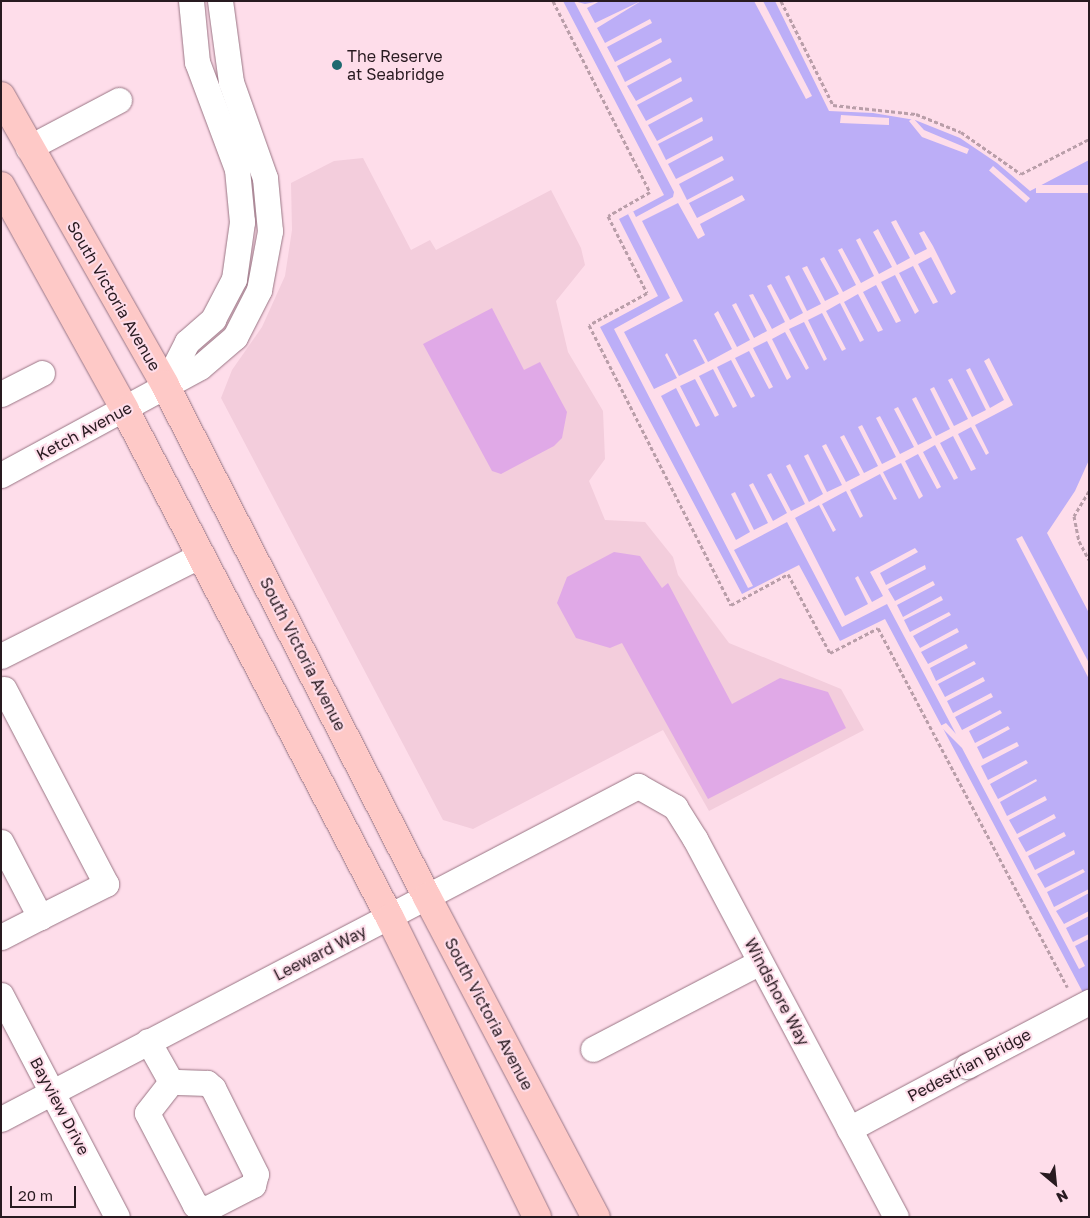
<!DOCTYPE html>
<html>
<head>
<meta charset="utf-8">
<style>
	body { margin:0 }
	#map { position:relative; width:1090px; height:1218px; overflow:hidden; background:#feddea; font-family:"Golos Text",sans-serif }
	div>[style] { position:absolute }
	.built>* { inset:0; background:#f3cddc }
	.water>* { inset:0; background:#bcaef7 }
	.pier>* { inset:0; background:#feddea; transform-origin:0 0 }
	.building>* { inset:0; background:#e0a9e7 }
	.path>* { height:3px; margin-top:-1.5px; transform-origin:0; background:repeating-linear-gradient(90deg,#b99ea9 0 4px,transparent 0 6.5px) }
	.roads { filter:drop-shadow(0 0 1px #997584) drop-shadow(0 0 1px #997584) }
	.minor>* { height:25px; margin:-12.5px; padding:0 12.5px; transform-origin:12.5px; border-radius:12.5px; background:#fff }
	.major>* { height:28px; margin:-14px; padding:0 14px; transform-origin:14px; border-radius:14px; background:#fec9c7 }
	.bridges { filter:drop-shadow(0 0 1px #997584) drop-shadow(0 0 1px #997584) }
	.minor-bridge>* { height:25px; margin:-12.5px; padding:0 12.5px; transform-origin:12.5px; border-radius:12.5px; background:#fff }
	.dots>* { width:14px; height:14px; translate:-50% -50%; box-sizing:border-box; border:2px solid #feddea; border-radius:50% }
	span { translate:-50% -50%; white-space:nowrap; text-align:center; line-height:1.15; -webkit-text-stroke:4px #feddea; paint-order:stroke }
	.poi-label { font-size:16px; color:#281a20 }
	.left { translate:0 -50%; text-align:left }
	.street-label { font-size:16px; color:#281a20 }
	.frame { position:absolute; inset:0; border:2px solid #281a20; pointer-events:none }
	.north { position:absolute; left:1030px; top:1158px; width:50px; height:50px; -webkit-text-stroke:4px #feddea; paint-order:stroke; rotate:152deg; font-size:14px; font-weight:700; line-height:20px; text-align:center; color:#281a20 }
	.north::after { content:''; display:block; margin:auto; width:18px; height:22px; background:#281a20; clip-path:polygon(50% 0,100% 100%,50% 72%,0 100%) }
	.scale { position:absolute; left:10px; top:1186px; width:66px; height:22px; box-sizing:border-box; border:2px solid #281a20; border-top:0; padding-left:6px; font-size:15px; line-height:18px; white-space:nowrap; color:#281a20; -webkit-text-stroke:4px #feddea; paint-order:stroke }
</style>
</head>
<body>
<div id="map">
	<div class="built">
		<i style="clip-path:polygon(363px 158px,411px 250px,430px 240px,436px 250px,551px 190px,581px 248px,585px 265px,556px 301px,568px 352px,603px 411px,605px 459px,589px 481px,605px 520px,645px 522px,673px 557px,678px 575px,729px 643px,841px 689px,864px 730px,709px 811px,663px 730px,473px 829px,443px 820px,221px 398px,232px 370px,262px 327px,285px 276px,292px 230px,291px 183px,334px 161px)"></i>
	</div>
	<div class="water">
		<i style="clip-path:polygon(563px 1px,775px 1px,829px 111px,873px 113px,915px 120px,960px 138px,997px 163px,1030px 191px,1089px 160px,1089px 460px,1075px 491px,1047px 533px,1089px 613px,1089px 1004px,885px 619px,840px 641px,799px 565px,742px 594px,600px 327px,658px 296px,619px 219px,664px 195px)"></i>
	</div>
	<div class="pier">
		<i style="clip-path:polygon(574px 1px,585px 4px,600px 1px,587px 8px,595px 23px,641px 1px,597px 28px,605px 43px,650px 19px,652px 23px,607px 47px,615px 62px,661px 38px,662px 42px,617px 66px,625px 82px,670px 58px,672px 62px,627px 86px,636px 101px,681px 77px,682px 81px,637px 105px,646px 121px,691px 97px,693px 101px,648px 125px,657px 141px,702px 117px,703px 121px,658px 144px,666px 160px,712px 136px,713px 140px,668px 164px,676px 179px,722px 156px,724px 160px,679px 184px,687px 200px,732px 176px,734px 180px,689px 203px,697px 218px,742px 195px,745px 200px,700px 224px,705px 235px,698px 239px,678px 203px,642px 221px,683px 301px,624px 332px,654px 389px,677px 378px,665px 355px,667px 353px,679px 376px,705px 363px,693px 340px,696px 339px,708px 362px,732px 349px,714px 314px,718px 311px,737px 347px,750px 340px,732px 305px,736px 303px,754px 338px,767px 331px,749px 295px,753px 294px,772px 329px,785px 322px,767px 286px,771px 284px,790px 320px,803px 313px,785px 277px,789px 275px,807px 311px,821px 304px,802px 268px,807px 266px,825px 301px,839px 294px,820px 259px,824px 257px,843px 292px,856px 285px,838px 250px,842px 248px,861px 283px,874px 276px,856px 240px,860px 238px,879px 274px,892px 267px,873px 232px,878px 229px,897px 265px,910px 258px,891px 222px,896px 220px,915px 255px,927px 249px,919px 233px,924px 231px,933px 246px,956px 292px,951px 295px,931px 257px,918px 264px,938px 302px,933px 304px,913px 266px,899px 273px,919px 311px,915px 314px,895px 275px,881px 282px,901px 321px,896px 323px,876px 285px,863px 292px,883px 330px,878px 332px,858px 294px,844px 302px,864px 340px,860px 342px,840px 303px,826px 311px,846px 349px,842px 351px,822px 313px,808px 320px,827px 359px,824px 361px,804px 322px,789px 329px,809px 368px,806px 370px,785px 332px,772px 339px,791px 377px,787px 380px,767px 341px,753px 348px,773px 387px,769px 389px,749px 351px,735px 358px,755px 396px,751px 398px,731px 360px,717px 367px,737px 406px,733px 408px,713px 369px,699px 376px,719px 415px,715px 417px,695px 379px,680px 386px,700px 425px,696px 427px,676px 388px,661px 396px,736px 540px,750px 532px,731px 494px,735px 492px,754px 530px,768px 523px,749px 485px,753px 483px,773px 521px,787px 513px,767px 475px,771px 473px,791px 511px,805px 504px,786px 466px,790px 464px,809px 502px,823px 494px,804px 456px,808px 454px,827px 492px,842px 485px,822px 446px,826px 444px,846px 482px,860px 475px,840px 437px,844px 435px,864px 473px,878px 466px,858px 427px,862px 425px,882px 464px,896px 457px,876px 418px,880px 416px,900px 454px,914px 447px,894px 409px,898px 407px,918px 445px,932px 438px,912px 399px,916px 397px,936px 436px,950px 429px,930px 389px,934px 387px,954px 426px,968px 419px,948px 380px,952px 378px,972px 417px,986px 410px,966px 370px,970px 368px,990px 408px,1004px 400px,984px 361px,989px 358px,1013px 405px,975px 425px,989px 453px,986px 455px,971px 427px,958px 434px,976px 469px,971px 471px,953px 436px,940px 443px,958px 478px,954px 480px,935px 445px,923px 452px,941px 487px,937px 489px,918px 454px,905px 461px,923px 496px,919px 499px,901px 463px,883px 472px,897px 499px,894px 500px,880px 474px,850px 490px,863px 516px,860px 518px,846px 491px,822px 504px,836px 530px,833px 532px,819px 505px,795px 518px,845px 616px,868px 604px,855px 578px,858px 576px,872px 602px,883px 596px,870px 572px,915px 548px,918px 552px,880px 573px,886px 585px,925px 565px,926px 569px,888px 589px,895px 601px,933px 581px,935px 585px,897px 605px,903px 617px,941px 596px,943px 600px,904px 620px,910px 632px,949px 612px,951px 615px,913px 636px,920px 648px,957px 628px,959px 632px,921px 652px,928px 664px,966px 644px,968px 648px,930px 668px,936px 681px,974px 661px,976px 664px,938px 684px,945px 697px,983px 677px,985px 681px,947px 701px,953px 713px,991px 693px,993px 697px,955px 717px,962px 730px,1000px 710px,1002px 713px,969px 731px,975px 743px,1008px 726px,1010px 729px,977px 747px,983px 759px,1017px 742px,1019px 746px,981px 766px,988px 780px,1026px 760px,1028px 763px,990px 784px,998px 799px,1036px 779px,1037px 781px,1000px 802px,1007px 816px,1045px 796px,1047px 800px,1009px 820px,1017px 834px,1054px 814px,1056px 818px,1018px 838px,1026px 852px,1064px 832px,1066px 836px,1028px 856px,1035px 870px,1074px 850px,1075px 854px,1037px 874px,1045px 888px,1083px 869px,1085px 872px,1047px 892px,1054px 907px,1089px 889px,1089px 893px,1056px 911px,1064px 924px,1089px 911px,1089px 916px,1066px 928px,1073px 942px,1089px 934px,1089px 939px,1075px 946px,1085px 966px,1079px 969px,962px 748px,940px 726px,946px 723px,956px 734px,887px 604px,842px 627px,787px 522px,734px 550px,753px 586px,748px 588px,614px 329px,670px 298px,628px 214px,633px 211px,636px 217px,673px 197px,674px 192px)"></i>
		<i style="clip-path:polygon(754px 1px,763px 1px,812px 96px,806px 99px)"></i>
		<i style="clip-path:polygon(841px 115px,889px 118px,889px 125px,840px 123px)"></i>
		<i style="clip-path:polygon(913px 118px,924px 130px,969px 149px,967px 154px,922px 137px,909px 121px)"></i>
		<i style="left:993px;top:166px;width:49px;height:6px;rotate:41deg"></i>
		<i style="left:1089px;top:185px;width:8px;height:53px;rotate:90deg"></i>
		<i style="clip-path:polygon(1022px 536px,1089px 663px,1089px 679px,1016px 539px)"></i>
	</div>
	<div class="building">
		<i style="clip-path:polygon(492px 308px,524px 370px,540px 362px,567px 412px,562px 438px,554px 446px,501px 474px,492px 471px,423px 344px)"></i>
		<i style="clip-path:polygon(614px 552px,640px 556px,662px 588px,668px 583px,732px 704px,780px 678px,828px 692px,846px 728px,708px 799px,622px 643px,610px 648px,576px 638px,557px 603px,567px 577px)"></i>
	</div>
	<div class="path">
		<i style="left:553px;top:1px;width:214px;rotate:63.1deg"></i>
		<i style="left:650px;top:192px;width:48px;rotate:150.3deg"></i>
		<i style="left:608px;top:216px;width:86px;rotate:63.1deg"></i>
		<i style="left:647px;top:293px;width:66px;rotate:151.1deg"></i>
		<i style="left:589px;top:325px;width:314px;rotate:63.1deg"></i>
		<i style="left:731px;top:605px;width:65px;rotate:-28.5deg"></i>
		<i style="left:788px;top:574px;width:89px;rotate:62deg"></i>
		<i style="left:830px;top:653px;width:54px;rotate:-27.5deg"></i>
		<i style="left:878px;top:628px;width:406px;rotate:62.2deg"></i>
		<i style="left:781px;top:1px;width:116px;rotate:63.4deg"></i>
		<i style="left:833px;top:105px;width:83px;rotate:6.2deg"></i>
		<i style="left:916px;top:114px;width:48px;rotate:21.8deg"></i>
		<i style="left:961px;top:132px;width:73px;rotate:35deg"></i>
		<i style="left:1021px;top:174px;width:76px;rotate:-27.2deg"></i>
		<i style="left:1089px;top:491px;width:29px;rotate:121deg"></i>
		<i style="left:1074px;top:516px;width:25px;rotate:79deg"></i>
		<i style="left:1079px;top:541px;width:21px;rotate:62deg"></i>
	</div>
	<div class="roads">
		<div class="minor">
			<i style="left:28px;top:148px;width:103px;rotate:-27.8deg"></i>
			<i style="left:165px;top:385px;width:48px;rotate:-62.9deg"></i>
			<i style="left:187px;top:342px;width:35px;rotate:-41deg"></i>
			<i style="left:213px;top:319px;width:45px;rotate:-62.3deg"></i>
			<i style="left:234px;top:279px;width:58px;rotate:-82deg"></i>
			<i style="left:242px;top:222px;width:53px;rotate:-95.4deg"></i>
			<i style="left:237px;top:169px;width:114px;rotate:-110.5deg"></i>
			<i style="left:197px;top:62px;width:61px;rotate:-95.6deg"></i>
			<i style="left:1px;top:394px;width:46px;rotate:-27.1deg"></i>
			<i style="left:1px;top:475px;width:226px;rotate:-28.5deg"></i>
			<i style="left:200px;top:367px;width:46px;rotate:-40.6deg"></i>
			<i style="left:235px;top:337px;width:53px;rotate:-62.9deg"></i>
			<i style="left:259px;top:290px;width:60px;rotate:-79.4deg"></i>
			<i style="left:270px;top:231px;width:53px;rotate:-95.4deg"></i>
			<i style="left:265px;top:178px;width:102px;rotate:-109.5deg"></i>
			<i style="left:231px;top:82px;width:82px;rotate:-97.7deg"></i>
			<i style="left:1px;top:656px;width:224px;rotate:-26.8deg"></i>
			<i style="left:1px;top:842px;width:85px;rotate:62.5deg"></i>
			<i style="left:40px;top:917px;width:74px;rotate:-26.6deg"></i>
			<i style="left:106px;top:884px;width:220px;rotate:-117.6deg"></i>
			<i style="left:1px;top:937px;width:44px;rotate:-27.1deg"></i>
			<i style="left:1px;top:995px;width:250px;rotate:62.4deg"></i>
			<i style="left:148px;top:1041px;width:47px;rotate:60.7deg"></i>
			<i style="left:171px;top:1082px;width:39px;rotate:128deg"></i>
			<i style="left:147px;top:1113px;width:104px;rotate:62.4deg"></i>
			<i style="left:195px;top:1205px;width:12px;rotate:20deg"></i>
			<i style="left:206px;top:1209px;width:53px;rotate:-27.1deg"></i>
			<i style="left:253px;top:1185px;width:11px;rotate:-75deg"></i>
			<i style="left:256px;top:1174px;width:96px;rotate:-116.6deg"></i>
			<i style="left:213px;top:1088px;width:8px;rotate:-140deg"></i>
			<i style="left:207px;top:1083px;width:36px;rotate:-178deg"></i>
			<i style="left:593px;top:1049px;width:188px;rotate:-27.5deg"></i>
			<i style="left:1px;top:1119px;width:719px;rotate:-27.6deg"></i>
			<i style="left:638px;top:786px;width:43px;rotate:29.6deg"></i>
			<i style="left:675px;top:807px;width:38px;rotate:58deg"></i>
			<i style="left:695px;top:839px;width:428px;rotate:62deg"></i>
			<i style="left:849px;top:1129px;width:134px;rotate:-28.1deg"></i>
		</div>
		<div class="major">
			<i style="left:1px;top:96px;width:332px;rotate:60.4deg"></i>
			<i style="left:165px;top:385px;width:575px;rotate:62.9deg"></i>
			<i style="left:427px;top:897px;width:362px;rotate:62.2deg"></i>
			<i style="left:1px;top:186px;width:256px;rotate:61deg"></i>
			<i style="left:125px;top:410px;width:573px;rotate:62.45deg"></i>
			<i style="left:390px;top:918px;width:333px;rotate:63.8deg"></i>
		</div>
	</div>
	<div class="bridges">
		<div class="minor-bridge">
			<i style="left:967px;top:1066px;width:138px;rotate:-27.7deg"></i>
		</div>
	</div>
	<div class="dots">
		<i style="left:337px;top:65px;background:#1d6970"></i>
	</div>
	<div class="poi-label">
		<span class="left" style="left:347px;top:65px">The Reserve<br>at Seabridge</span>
	</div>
	<div class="street-label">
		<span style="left:114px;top:296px;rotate:60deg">South Victoria Avenue</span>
		<span style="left:84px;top:431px;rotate:-28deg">Ketch Avenue</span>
		<span style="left:303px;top:654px;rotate:63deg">South Victoria Avenue</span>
		<span style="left:320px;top:953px;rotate:-27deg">Leeward Way</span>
		<span style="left:777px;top:992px;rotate:62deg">Windshore Way</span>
		<span style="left:489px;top:1014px;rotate:62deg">South Victoria Avenue</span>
		<span style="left:969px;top:1065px;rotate:-28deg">Pedestrian Bridge</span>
		<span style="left:60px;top:1106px;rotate:62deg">Bayview Drive</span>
	</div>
	<div class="frame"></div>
	<div class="north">N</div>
	<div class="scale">20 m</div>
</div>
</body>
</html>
